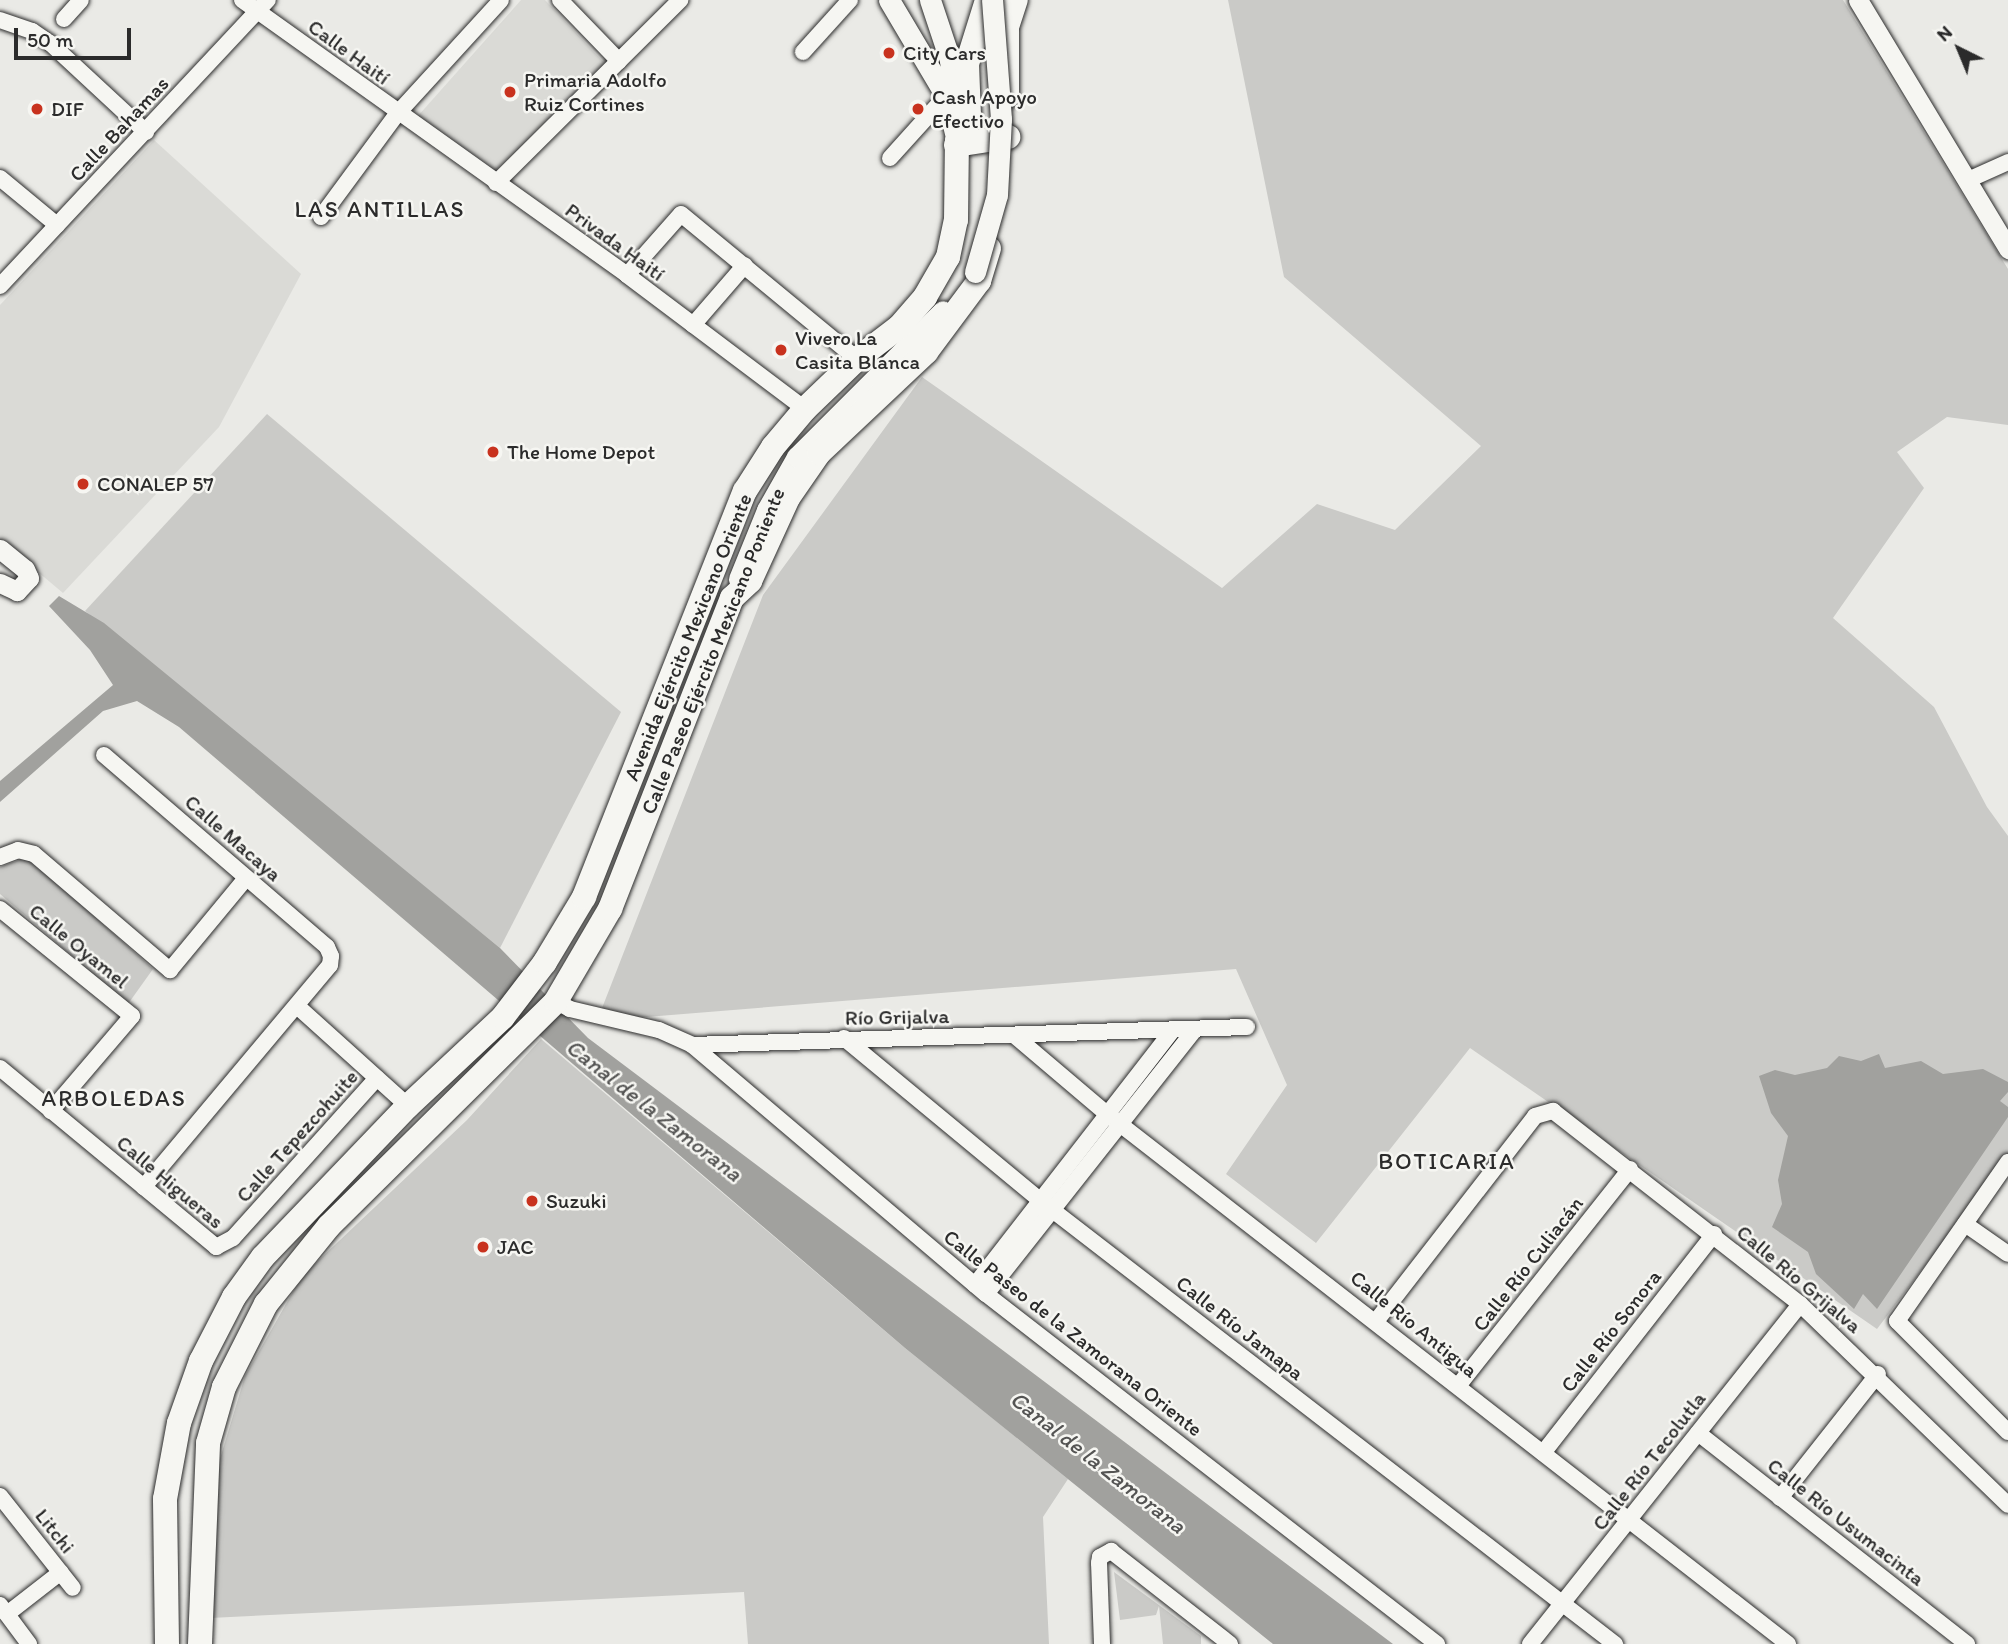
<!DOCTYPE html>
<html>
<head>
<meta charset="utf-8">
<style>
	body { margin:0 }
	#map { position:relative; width:2008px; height:1644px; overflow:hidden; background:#eaeae6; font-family:Itim,sans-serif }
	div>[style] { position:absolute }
	.built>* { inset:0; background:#dadad6 }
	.green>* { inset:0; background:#cacac7 }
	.water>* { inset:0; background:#a1a19e }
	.roads { filter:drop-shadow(0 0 2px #2b2b2b) drop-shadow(0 0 2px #2b2b2b) }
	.minor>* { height:16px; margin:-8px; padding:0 8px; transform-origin:8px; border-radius:8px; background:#f6f6f2 }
	.tertiary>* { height:19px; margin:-9.5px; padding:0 9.5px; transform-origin:9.5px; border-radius:9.5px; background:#f6f6f2 }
	.secondary>* { height:21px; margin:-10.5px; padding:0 10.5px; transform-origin:10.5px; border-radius:10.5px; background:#f6f6f2 }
	.primary>* { height:24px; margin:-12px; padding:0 12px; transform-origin:12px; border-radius:12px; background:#f6f6f2 }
	.bridges { filter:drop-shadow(0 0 2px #2b2b2b) drop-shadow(0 0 2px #2b2b2b) }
	.secondary-bridge>* { height:21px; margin:-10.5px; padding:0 10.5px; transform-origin:10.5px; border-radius:10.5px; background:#f6f6f2 }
	.dots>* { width:19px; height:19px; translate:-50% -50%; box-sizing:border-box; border:4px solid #f6f6f2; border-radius:50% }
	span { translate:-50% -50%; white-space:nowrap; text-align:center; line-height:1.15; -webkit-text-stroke:5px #f6f6f2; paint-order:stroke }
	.street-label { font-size:21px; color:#2b2b2b }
	.poi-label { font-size:21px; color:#2b2b2b }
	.left { translate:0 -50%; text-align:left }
	.neighbourhood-label { font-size:23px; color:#2b2b2b; letter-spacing:2px }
	.water-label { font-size:23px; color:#545453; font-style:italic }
	.north { position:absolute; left:1924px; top:14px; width:70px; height:70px; -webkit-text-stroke:5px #f6f6f2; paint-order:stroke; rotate:317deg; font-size:19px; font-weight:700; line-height:28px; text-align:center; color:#2b2b2b }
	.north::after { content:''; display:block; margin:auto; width:24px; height:32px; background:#2b2b2b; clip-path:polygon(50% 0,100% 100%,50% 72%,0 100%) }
	.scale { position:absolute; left:14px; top:28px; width:117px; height:32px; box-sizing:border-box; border:4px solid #2b2b2b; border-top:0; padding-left:9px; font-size:21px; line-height:24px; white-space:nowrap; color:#2b2b2b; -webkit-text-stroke:5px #f6f6f2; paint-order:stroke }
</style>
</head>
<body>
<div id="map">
	<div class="built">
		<i style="clip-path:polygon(521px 0,545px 0,608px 67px,495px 171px,417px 117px)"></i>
		<i style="clip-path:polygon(154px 140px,301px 274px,219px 427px,63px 593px,0 540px,0 305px)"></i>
	</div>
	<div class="green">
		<i style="clip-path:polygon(1228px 0,1843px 0,2008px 269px,2008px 425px,1947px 417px,1897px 452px,1924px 488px,1833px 618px,1934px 707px,1987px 807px,2008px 836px,2008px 1156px,1877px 1329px,1470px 1048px,1316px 1243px,1226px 1174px,1287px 1085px,1236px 969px,597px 1021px,763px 595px,922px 377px,1222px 588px,1317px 504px,1395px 530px,1481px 446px,1284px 277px)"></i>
		<i style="clip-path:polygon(267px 414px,621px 712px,500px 948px,85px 611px)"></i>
		<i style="clip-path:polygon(28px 857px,153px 969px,128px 1004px,0 894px,0 867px)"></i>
		<i style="clip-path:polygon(541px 1039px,905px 1348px,1068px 1479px,1043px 1517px,1049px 1644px,748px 1644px,744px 1592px,210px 1618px,216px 1472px,245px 1376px,302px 1276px,467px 1120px)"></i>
		<i style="clip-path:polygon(1114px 1572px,1201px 1636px,1201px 1644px,1163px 1644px,1159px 1606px,1156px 1615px,1120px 1620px)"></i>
	</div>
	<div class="water">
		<i style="clip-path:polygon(59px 596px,104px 623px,500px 948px,588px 1038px,1393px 1644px,1273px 1644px,905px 1348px,179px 727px,137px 701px,103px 711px,0 802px,0 781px,113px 685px,90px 650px,49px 606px)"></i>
		<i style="clip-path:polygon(1879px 1054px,1885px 1068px,1921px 1061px,1943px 1074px,1983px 1069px,2008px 1082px,2008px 1092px,2000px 1101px,2008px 1107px,2008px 1117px,1877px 1309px,1863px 1294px,1854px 1309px,1816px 1274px,1808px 1252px,1772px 1227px,1782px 1204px,1778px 1180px,1788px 1136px,1771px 1113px,1759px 1076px,1775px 1070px,1795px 1075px,1827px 1068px,1839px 1056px,1861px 1061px)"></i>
	</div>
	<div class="roads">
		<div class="minor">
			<i style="left:242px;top:0;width:473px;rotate:35.5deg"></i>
			<i style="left:627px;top:275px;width:223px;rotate:37deg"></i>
			<i style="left:560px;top:0;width:85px;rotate:46deg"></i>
			<i style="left:64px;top:19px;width:25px;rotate:-48deg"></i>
			<i style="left:0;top:20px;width:34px;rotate:19deg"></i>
			<i style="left:32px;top:31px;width:22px;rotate:34deg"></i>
			<i style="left:50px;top:43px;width:131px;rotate:42.8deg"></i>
			<i style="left:803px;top:52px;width:70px;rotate:-47.9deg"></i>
			<i style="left:890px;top:158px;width:84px;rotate:-47.9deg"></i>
			<i style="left:0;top:178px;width:74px;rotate:39.5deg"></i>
			<i style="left:1968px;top:180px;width:44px;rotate:-24.2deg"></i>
			<i style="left:496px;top:183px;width:260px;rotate:-44.8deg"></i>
			<i style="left:321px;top:217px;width:128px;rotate:-53.6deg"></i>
			<i style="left:397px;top:114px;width:154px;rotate:-47.6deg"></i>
			<i style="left:627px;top:275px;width:81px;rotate:-48.5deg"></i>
			<i style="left:681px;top:214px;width:228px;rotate:39.5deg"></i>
			<i style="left:0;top:286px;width:392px;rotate:-46.9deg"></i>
			<i style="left:693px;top:325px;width:79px;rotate:-49.1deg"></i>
			<i style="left:104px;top:755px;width:294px;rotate:40.7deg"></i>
			<i style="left:327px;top:947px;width:10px;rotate:66deg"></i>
			<i style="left:331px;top:956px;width:9px;rotate:96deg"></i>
			<i style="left:330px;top:965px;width:290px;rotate:130deg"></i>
			<i style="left:0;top:857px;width:19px;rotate:-21deg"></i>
			<i style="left:18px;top:850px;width:16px;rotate:14deg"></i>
			<i style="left:34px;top:854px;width:179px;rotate:40.5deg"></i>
			<i style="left:170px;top:970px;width:119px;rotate:-50.4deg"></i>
			<i style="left:0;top:909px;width:170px;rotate:39deg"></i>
			<i style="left:132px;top:1016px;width:125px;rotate:130.5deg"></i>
			<i style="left:556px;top:1001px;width:16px;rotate:30deg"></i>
			<i style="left:570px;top:1009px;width:91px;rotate:13.3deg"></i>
			<i style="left:659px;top:1030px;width:36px;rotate:24deg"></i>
			<i style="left:692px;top:1045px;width:555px;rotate:-1.86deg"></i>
			<i style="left:297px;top:1006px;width:149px;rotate:42deg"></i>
			<i style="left:1015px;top:1036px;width:121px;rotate:40.3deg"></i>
			<i style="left:1107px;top:1114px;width:863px;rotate:37.89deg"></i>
			<i style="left:844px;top:1038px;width:257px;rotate:39.6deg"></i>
			<i style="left:1042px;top:1202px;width:724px;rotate:37.65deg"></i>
			<i style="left:692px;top:1045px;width:385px;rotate:40.3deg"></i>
			<i style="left:986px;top:1294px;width:571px;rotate:37.81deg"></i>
			<i style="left:0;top:1068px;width:281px;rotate:39.6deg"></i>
			<i style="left:216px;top:1247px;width:19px;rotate:-28deg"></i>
			<i style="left:233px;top:1238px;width:215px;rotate:-48deg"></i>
			<i style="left:2008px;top:1162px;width:194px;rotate:124.9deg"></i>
			<i style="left:1897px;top:1321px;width:157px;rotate:45deg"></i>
			<i style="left:1965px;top:1224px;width:52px;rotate:34.9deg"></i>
			<i style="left:975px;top:1285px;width:320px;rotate:-52.2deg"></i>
			<i style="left:986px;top:1294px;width:335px;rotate:-51.7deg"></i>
			<i style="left:1377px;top:1320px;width:258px;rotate:-52.2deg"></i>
			<i style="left:1535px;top:1116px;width:19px;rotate:-16deg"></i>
			<i style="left:1553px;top:1111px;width:313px;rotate:38deg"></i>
			<i style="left:1800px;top:1304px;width:289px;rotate:44deg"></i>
			<i style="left:1458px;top:1386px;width:277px;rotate:-51.6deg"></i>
			<i style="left:1698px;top:1433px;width:342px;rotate:38.1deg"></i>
			<i style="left:1543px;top:1453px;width:278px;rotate:-52deg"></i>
			<i style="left:0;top:1496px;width:117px;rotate:51.6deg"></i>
			<i style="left:1780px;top:1498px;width:158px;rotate:-51.7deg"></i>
			<i style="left:0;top:1605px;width:49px;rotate:53.4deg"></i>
			<i style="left:7px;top:1614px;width:68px;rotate:-37.9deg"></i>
			<i style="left:1102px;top:1644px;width:81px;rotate:-92.1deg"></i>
			<i style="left:1099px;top:1563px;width:6px;rotate:-81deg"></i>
			<i style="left:1100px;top:1557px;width:13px;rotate:-29deg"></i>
			<i style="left:1111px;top:1551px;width:151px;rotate:38deg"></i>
			<i style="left:1530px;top:1644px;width:434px;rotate:-51.5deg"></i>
		</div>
		<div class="tertiary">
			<i style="left:1858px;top:0;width:291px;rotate:58.9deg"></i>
			<i style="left:0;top:549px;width:32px;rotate:39deg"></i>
			<i style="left:25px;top:569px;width:10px;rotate:66deg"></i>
			<i style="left:29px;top:578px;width:18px;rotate:133deg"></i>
			<i style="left:17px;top:591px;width:19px;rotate:-155deg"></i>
		</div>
		<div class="secondary">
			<i style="left:889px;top:0;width:112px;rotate:59.3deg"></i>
			<i style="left:946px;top:96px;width:46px;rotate:76.3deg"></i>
			<i style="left:930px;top:0;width:63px;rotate:71.6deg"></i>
			<i style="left:950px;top:60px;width:40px;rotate:84.3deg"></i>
			<i style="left:739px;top:579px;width:74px;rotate:-67.9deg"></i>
			<i style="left:767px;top:510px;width:61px;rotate:-60.5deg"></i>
			<i style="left:797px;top:457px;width:206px;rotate:-45deg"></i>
		</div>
		<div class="primary">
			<i style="left:1007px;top:96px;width:69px;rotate:-90deg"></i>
			<i style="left:1007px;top:27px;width:28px;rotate:-72deg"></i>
			<i style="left:956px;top:145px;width:53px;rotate:-8.7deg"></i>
			<i style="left:167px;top:1644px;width:145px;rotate:-90.8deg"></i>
			<i style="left:165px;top:1499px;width:77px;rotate:-79.6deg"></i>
			<i style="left:179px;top:1423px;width:66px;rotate:-70.5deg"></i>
			<i style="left:201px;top:1361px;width:72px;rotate:-62.7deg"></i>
			<i style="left:234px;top:1297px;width:49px;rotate:-54.1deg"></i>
			<i style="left:263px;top:1257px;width:209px;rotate:-46.2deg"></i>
			<i style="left:408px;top:1106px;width:130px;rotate:-43.1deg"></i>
			<i style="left:503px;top:1017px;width:69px;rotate:-52.6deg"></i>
			<i style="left:545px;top:962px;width:76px;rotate:-59deg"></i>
			<i style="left:584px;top:897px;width:437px;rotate:-68.4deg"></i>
			<i style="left:745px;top:491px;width:52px;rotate:-57.5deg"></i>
			<i style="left:773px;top:447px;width:50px;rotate:-49.9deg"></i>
			<i style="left:805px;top:409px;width:72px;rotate:-43.9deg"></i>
			<i style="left:857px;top:359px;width:53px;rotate:-37.3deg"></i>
			<i style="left:899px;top:327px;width:40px;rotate:-49deg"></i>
			<i style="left:925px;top:297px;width:46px;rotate:-60.1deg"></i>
			<i style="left:948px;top:257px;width:38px;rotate:-78deg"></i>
			<i style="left:956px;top:220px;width:79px;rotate:-89.3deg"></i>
			<i style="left:957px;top:141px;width:28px;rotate:-64deg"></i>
			<i style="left:969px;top:116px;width:52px;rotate:-92.2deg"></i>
			<i style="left:967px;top:64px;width:67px;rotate:-72.6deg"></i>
			<i style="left:200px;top:1644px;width:201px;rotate:-87.7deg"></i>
			<i style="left:208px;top:1443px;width:58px;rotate:-74.1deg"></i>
			<i style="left:224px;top:1387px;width:93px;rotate:-63.2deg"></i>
			<i style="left:266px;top:1304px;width:100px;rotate:-51.1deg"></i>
			<i style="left:329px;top:1226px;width:320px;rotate:-44.7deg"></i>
			<i style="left:556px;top:1001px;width:107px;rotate:-59.6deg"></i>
			<i style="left:610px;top:909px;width:334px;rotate:-68.6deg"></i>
			<i style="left:732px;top:598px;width:25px;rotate:-43deg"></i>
			<i style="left:750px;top:581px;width:91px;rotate:-65.4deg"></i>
			<i style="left:788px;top:498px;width:55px;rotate:-55.4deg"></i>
			<i style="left:819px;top:453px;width:147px;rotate:-43.3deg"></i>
			<i style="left:926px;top:352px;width:89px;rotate:-53.3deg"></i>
			<i style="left:979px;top:281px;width:34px;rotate:-73deg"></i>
		</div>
	</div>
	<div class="bridges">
		<div class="secondary-bridge">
			<i style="left:975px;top:272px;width:80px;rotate:-74.1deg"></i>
			<i style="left:997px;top:195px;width:76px;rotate:-87deg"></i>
			<i style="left:1001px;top:119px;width:119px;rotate:-94.3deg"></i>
		</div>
	</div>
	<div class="dots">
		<i style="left:889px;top:53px;background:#c8321e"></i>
		<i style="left:510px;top:92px;background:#c8321e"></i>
		<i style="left:37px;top:109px;background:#c8321e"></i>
		<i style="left:918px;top:109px;background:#c8321e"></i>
		<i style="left:781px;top:350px;background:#c8321e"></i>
		<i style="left:493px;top:452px;background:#c8321e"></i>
		<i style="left:83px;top:484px;background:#c8321e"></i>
		<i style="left:532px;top:1201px;background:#c8321e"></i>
		<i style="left:483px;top:1247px;background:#c8321e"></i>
	</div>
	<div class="street-label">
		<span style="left:349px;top:52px;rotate:36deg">Calle Haití</span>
		<span style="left:119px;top:129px;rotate:-47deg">Calle Bahamas</span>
		<span style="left:615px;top:242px;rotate:36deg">Privada Haití</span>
		<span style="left:688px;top:637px;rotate:-68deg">Avenida Ejército Mexicano Oriente</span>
		<span style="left:713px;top:651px;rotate:-68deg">Calle Paseo Ejército Mexicano Poniente</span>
		<span style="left:233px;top:838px;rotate:41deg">Calle Macaya</span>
		<span style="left:79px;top:946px;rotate:39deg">Calle Oyamel</span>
		<span style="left:897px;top:1017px;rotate:-1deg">Río Grijalva</span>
		<span style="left:297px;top:1136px;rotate:-48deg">Calle Tepezcohuite</span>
		<span style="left:170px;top:1182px;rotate:40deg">Calle Higueras</span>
		<span style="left:1528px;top:1264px;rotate:-52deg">Calle Río Culiacán</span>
		<span style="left:1799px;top:1279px;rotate:40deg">Calle Río Grijalva</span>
		<span style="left:1414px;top:1324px;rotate:39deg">Calle Río Antigua</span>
		<span style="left:1240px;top:1328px;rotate:38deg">Calle Río Jamapa</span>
		<span style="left:1611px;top:1331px;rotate:-52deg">Calle Río Sonora</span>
		<span style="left:1073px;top:1333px;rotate:38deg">Calle Paseo de la Zamorana Oriente</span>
		<span style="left:1649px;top:1461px;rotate:-52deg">Calle Río Tecolutla</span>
		<span style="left:1846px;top:1522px;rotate:38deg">Calle Río Usumacinta</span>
		<span style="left:55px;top:1531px;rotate:52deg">Litchi</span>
	</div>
	<div class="poi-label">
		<span class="left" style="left:903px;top:53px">City Cars</span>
		<span class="left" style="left:524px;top:92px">Primaria Adolfo<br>Ruiz Cortines</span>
		<span class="left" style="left:932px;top:109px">Cash Apoyo<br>Efectivo</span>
		<span class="left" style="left:51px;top:109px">DIF</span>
		<span class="left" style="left:795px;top:350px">Vivero La<br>Casita Blanca</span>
		<span class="left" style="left:507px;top:452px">The Home Depot</span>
		<span class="left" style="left:97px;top:484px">CONALEP 57</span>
		<span class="left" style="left:546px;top:1201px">Suzuki</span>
		<span class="left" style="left:497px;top:1247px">JAC</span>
	</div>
	<div class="neighbourhood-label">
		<span style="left:380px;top:209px">LAS ANTILLAS</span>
		<span style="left:114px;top:1098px">ARBOLEDAS</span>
		<span style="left:1447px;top:1161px">BOTICARIA</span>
	</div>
	<div class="water-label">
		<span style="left:654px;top:1110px;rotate:38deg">Canal de la Zamorana</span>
		<span style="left:1098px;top:1462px;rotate:38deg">Canal de la Zamorana</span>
	</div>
	<div class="north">N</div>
	<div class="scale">50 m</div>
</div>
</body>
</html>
